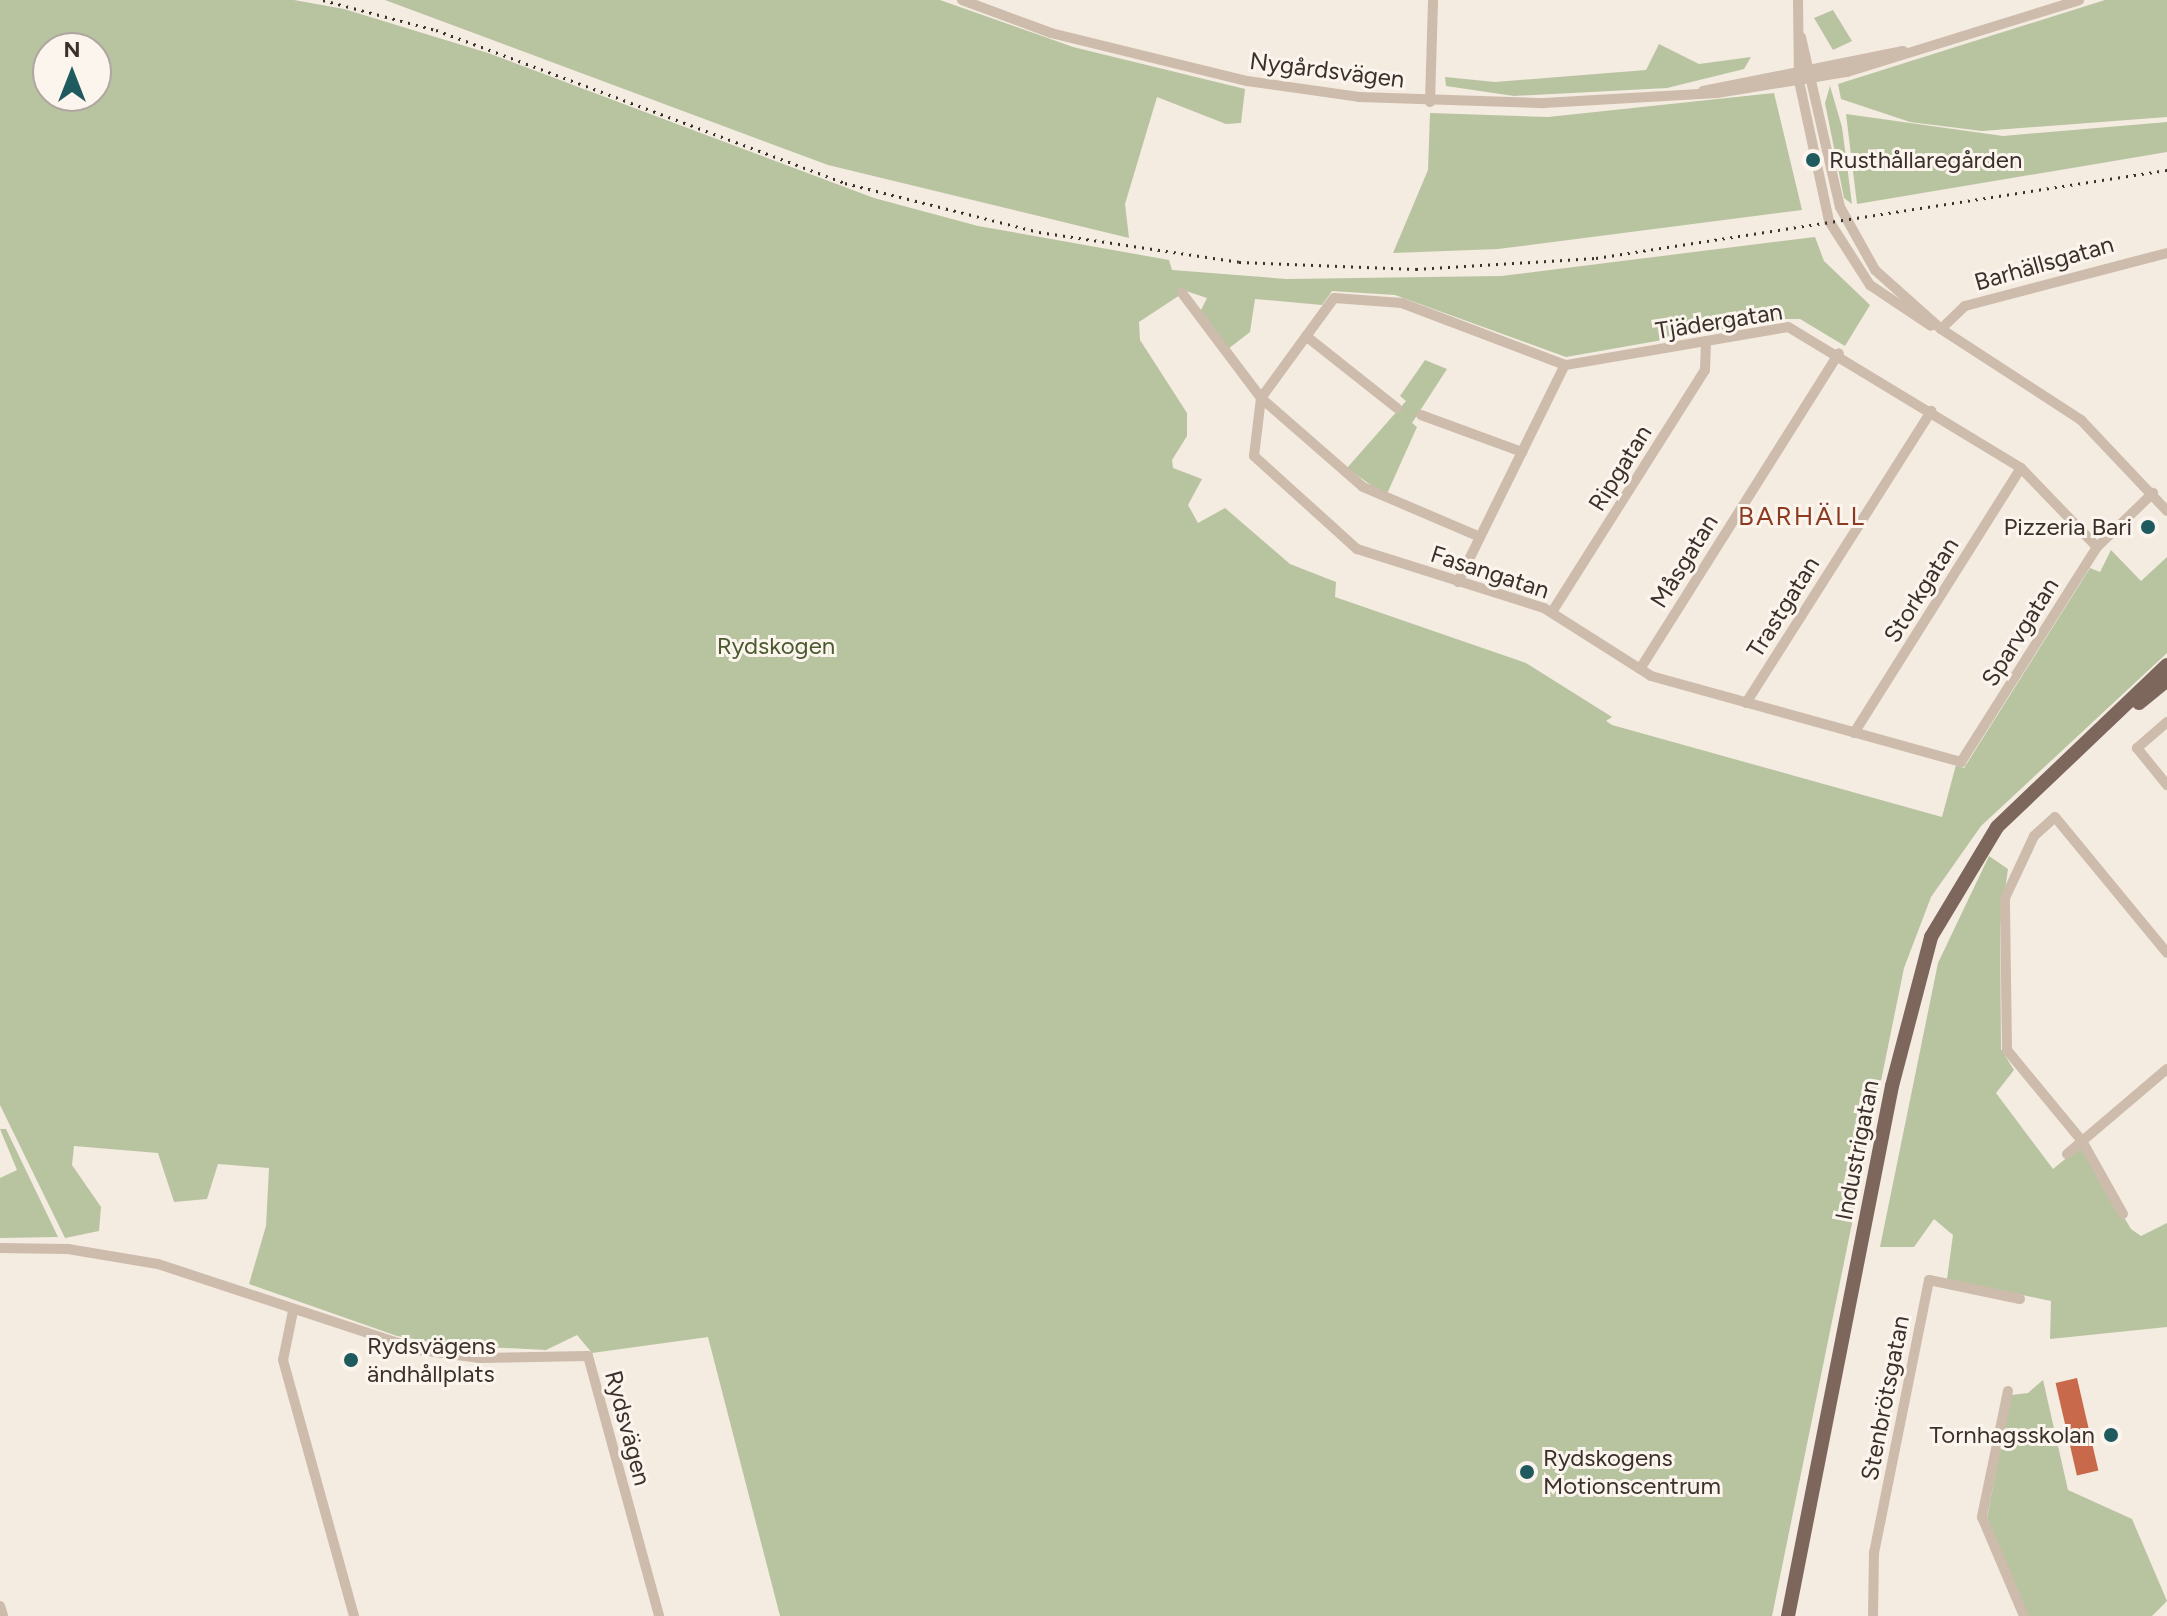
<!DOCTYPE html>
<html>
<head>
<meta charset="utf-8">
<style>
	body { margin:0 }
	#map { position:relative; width:2167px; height:1616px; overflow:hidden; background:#f4ebe1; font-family:Figtree,sans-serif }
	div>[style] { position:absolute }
	.green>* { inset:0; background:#b8c4a0 }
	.building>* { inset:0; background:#c8694b; transform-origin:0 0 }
	.minor>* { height:10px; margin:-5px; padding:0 5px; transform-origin:5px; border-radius:5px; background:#cdbbac }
	.major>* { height:14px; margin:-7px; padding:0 7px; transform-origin:7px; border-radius:7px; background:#7d675c }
	.rail>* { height:3px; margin-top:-1.5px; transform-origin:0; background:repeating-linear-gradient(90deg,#3b302b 0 2px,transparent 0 8px) }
	.dots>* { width:22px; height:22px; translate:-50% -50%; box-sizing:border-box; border:4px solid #fbf5ee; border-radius:50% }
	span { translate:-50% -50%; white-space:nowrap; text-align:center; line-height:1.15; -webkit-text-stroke:6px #fbf5ee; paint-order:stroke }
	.street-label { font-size:24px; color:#3b302b }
	.poi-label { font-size:24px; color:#3b302b }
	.left { translate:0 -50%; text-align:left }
	.right { translate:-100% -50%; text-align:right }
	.park-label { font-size:24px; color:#4a5a2e }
	.neighbourhood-label { font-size:26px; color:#8c3b22; letter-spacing:2px }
	.north { position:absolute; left:32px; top:32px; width:80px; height:80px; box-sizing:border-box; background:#fbf5ee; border:2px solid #aea6a0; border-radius:50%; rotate:0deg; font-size:22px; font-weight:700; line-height:32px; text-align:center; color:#3b302b }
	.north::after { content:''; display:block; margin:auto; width:28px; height:36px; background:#1f5a5e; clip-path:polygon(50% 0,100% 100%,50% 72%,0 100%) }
</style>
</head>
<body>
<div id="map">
	<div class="green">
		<i style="clip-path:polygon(evenodd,0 0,294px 0,344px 9px,488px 53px,874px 198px,978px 226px,1169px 260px,1172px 270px,1287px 279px,1501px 276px,1815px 237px,1824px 261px,1870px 305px,1845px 346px,1800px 319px,1781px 319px,1566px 357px,1395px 295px,1332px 291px,1322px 305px,1255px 299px,1250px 332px,1228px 349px,1200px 312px,1207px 298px,1186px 291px,1139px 322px,1140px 340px,1187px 413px,1187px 436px,1172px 460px,1173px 468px,1202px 479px,1188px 505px,1198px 523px,1225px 508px,1290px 564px,1336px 582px,1335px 597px,1526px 663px,1612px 717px,1606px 721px,1612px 725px,1942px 817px,1956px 765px,1964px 768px,2090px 568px,2100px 572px,2111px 550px,2141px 581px,2167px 557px,2167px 653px,1981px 826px,1931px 897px,1904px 968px,1772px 1616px,780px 1616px,708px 1337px,592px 1353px,577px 1335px,546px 1350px,447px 1345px,397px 1336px,249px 1284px,266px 1226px,269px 1168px,218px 1164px,207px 1199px,174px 1202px,158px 1153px,74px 1146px,72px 1165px,101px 1207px,99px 1231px,65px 1238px,0 1105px,0 0,48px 48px,96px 48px,96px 96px,48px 96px,48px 48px)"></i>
		<i style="clip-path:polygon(385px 0,940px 0,1073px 47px,1245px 89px,1241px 123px,1226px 124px,1157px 97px,1125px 204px,1129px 238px,828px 165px)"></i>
		<i style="clip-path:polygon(2105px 0,2167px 0,2167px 117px,1982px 131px,1910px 122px,1841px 99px,1838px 84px)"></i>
		<i style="clip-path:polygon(1833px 10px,1852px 41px,1833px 50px,1814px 18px)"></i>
		<i style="clip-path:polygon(1659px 44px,1699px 64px,1751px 57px,1744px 69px,1667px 88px,1514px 96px,1446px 86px,1445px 77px,1495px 82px,1646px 70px)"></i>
		<i style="clip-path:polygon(1830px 86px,1842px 127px,1852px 204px,1844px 198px,1825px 103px)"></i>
		<i style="clip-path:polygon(1774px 93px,1802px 210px,1498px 249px,1393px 253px,1428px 170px,1430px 113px,1548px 117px)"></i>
		<i style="clip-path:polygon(1846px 114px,2003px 136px,2167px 122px,2167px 152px,1857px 204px)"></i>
		<i style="clip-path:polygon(1425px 360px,1447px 369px,1412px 423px,1417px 427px,1386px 496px,1347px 468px,1406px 401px,1400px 396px)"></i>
		<i style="clip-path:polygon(1989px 856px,2008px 869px,2000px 924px,2001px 1049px,2014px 1070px,1996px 1093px,2053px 1169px,2081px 1146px,2131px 1229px,2141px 1236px,2167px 1223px,2167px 1327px,2050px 1339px,2051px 1301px,1947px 1279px,1953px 1235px,1934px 1219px,1914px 1247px,1880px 1247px,1938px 963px)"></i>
		<i style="clip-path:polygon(0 1129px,6px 1129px,58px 1237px,0 1238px,0 1178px,17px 1170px)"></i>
		<i style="clip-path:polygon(2043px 1380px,2068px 1490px,2132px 1519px,2167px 1601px,2152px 1616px,2028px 1616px,1987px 1518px,2011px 1395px,2028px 1393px)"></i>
	</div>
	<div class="building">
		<i style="left:2077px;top:1378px;width:95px;height:22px;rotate:77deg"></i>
	</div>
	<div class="minor">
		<i style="left:962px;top:0;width:95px;rotate:20.3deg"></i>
		<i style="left:1051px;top:33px;width:202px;rotate:13.8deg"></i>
		<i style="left:1247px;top:81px;width:113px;rotate:8.1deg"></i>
		<i style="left:1359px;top:97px;width:185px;rotate:1.9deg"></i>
		<i style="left:1544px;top:103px;width:173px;rotate:-3.3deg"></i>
		<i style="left:1717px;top:93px;width:132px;rotate:-9.2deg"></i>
		<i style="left:1847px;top:72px;width:243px;rotate:-17.2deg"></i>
		<i style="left:1798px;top:0;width:81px;rotate:89.3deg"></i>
		<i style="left:1799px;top:81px;width:143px;rotate:77.9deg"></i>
		<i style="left:1829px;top:221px;width:76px;rotate:57.4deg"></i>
		<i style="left:1870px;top:285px;width:73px;rotate:33.9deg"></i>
		<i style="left:1801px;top:37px;width:174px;rotate:77.1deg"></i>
		<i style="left:1840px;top:207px;width:72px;rotate:60.9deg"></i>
		<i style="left:1875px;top:270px;width:89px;rotate:41.8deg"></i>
		<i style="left:1941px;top:329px;width:167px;rotate:33deg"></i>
		<i style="left:2081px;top:420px;width:125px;rotate:46.6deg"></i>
		<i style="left:1703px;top:91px;width:204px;rotate:-11.3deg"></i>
		<i style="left:1430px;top:102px;width:102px;rotate:-88.3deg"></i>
		<i style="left:1182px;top:293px;width:131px;rotate:53deg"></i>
		<i style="left:1261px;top:398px;width:135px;rotate:41.1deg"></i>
		<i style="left:1363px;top:487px;width:127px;rotate:23.1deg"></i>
		<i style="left:1941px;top:329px;width:33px;rotate:-44deg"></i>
		<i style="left:1965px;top:306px;width:209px;rotate:-14.7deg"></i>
		<i style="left:1306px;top:336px;width:116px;rotate:38.4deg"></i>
		<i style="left:1421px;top:415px;width:108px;rotate:20.1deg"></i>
		<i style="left:2097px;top:547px;width:110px;rotate:-133.9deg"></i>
		<i style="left:2021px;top:468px;width:272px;rotate:-148.8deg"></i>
		<i style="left:1788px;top:327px;width:226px;rotate:170.3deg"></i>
		<i style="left:1565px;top:365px;width:174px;rotate:-159.2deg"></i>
		<i style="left:1402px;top:303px;width:68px;rotate:-175.8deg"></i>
		<i style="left:1334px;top:298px;width:124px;rotate:126.1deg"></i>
		<i style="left:1261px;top:398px;width:58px;rotate:96.9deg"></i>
		<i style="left:1254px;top:456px;width:139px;rotate:42.1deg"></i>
		<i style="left:1357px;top:549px;width:196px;rotate:17.5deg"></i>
		<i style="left:1544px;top:608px;width:127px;rotate:32.4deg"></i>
		<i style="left:1651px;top:676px;width:322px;rotate:15.5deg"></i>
		<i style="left:1961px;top:762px;width:254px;rotate:-57.7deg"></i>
		<i style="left:2097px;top:547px;width:78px;rotate:-44deg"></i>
		<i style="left:1458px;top:582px;width:242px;rotate:-63.8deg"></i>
		<i style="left:1552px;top:612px;width:286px;rotate:-57.7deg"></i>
		<i style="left:1705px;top:370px;width:29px;rotate:-88deg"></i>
		<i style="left:1640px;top:669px;width:373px;rotate:-57.8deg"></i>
		<i style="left:1746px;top:703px;width:346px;rotate:-57.6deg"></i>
		<i style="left:2167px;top:722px;width:40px;rotate:139deg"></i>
		<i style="left:2137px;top:748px;width:48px;rotate:51deg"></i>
		<i style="left:1854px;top:733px;width:313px;rotate:-57.8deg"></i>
		<i style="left:2067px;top:1154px;width:131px;rotate:-40.4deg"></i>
		<i style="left:2123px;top:1214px;width:84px;rotate:-119.3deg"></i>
		<i style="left:2082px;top:1141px;width:118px;rotate:-129.5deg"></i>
		<i style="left:2007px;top:1050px;width:152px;rotate:-90.8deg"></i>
		<i style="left:2005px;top:898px;width:68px;rotate:-64.9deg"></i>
		<i style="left:2034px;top:836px;width:28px;rotate:-42deg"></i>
		<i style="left:2055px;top:817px;width:176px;rotate:50.5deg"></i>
		<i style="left:0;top:1248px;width:68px;rotate:0.8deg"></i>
		<i style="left:68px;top:1249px;width:91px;rotate:9.5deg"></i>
		<i style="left:158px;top:1264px;width:276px;rotate:18.2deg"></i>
		<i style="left:420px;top:1350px;width:60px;rotate:7.7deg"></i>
		<i style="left:479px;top:1358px;width:109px;rotate:-1.1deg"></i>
		<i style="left:588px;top:1356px;width:270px;rotate:74.7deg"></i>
		<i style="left:293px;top:1311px;width:50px;rotate:101.5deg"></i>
		<i style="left:283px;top:1360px;width:266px;rotate:74.5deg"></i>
		<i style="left:2008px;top:1391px;width:129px;rotate:101.7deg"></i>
		<i style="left:1982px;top:1517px;width:108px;rotate:67deg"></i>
		<i style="left:0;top:1606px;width:10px;rotate:73deg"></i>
		<i style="left:1873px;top:1616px;width:63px;rotate:-89.1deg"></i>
		<i style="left:1874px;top:1553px;width:278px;rotate:-78.6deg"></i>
		<i style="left:1929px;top:1280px;width:93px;rotate:11.8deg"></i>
	</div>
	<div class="major">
		<i style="left:2139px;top:703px;width:36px;rotate:-39deg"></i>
		<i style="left:1788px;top:1616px;width:540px;rotate:-78.9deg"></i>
		<i style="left:1892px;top:1086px;width:154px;rotate:-75.3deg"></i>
		<i style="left:1931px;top:937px;width:128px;rotate:-59deg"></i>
		<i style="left:1997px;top:827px;width:235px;rotate:-43.6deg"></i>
	</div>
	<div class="rail">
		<i style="left:323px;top:0;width:117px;rotate:14.9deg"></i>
		<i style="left:436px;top:30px;width:437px;rotate:20.5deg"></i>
		<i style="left:845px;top:183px;width:200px;rotate:14.2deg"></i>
		<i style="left:1039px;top:232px;width:202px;rotate:8.5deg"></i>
		<i style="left:1239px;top:262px;width:177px;rotate:2.3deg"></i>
		<i style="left:1416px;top:269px;width:180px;rotate:-3.5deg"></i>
		<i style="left:1596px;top:258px;width:578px;rotate:-8.76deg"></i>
	</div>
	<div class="dots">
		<i style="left:1813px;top:160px;background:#1f5a5e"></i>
		<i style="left:2148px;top:527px;background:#1f5a5e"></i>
		<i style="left:351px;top:1360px;background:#1f5a5e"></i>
		<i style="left:2111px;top:1435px;background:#1f5a5e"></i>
		<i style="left:1527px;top:1472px;background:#1f5a5e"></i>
	</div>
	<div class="street-label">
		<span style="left:1327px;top:70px;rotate:7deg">Nygårdsvägen</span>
		<span style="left:2044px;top:263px;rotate:-16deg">Barhällsgatan</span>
		<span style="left:1719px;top:321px;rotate:-9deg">Tjädergatan</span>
		<span style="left:1620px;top:468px;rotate:-58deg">Ripgatan</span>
		<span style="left:1684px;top:561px;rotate:-58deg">Måsgatan</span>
		<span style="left:1490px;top:572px;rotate:18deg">Fasangatan</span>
		<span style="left:1921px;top:590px;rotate:-58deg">Storkgatan</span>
		<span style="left:1783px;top:607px;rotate:-58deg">Trastgatan</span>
		<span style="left:2020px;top:632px;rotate:-58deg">Sparvgatan</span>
		<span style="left:1857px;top:1150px;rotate:-79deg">Industrigatan</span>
		<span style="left:1885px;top:1398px;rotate:-79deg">Stenbrötsgatan</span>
		<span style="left:628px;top:1428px;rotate:75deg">Rydsvägen</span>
	</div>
	<div class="poi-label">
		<span class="left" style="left:1829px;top:160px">Rusthållaregården</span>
		<span class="right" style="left:2132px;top:527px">Pizzeria Bari</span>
		<span class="left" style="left:367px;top:1360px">Rydsvägens<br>ändhållplats</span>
		<span class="right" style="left:2095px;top:1435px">Tornhagsskolan</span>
		<span class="left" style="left:1543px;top:1472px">Rydskogens<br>Motionscentrum</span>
	</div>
	<div class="park-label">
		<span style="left:776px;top:646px">Rydskogen</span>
	</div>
	<div class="neighbourhood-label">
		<span style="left:1802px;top:517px">BARHÄLL</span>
	</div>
	<div class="north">N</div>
</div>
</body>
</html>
